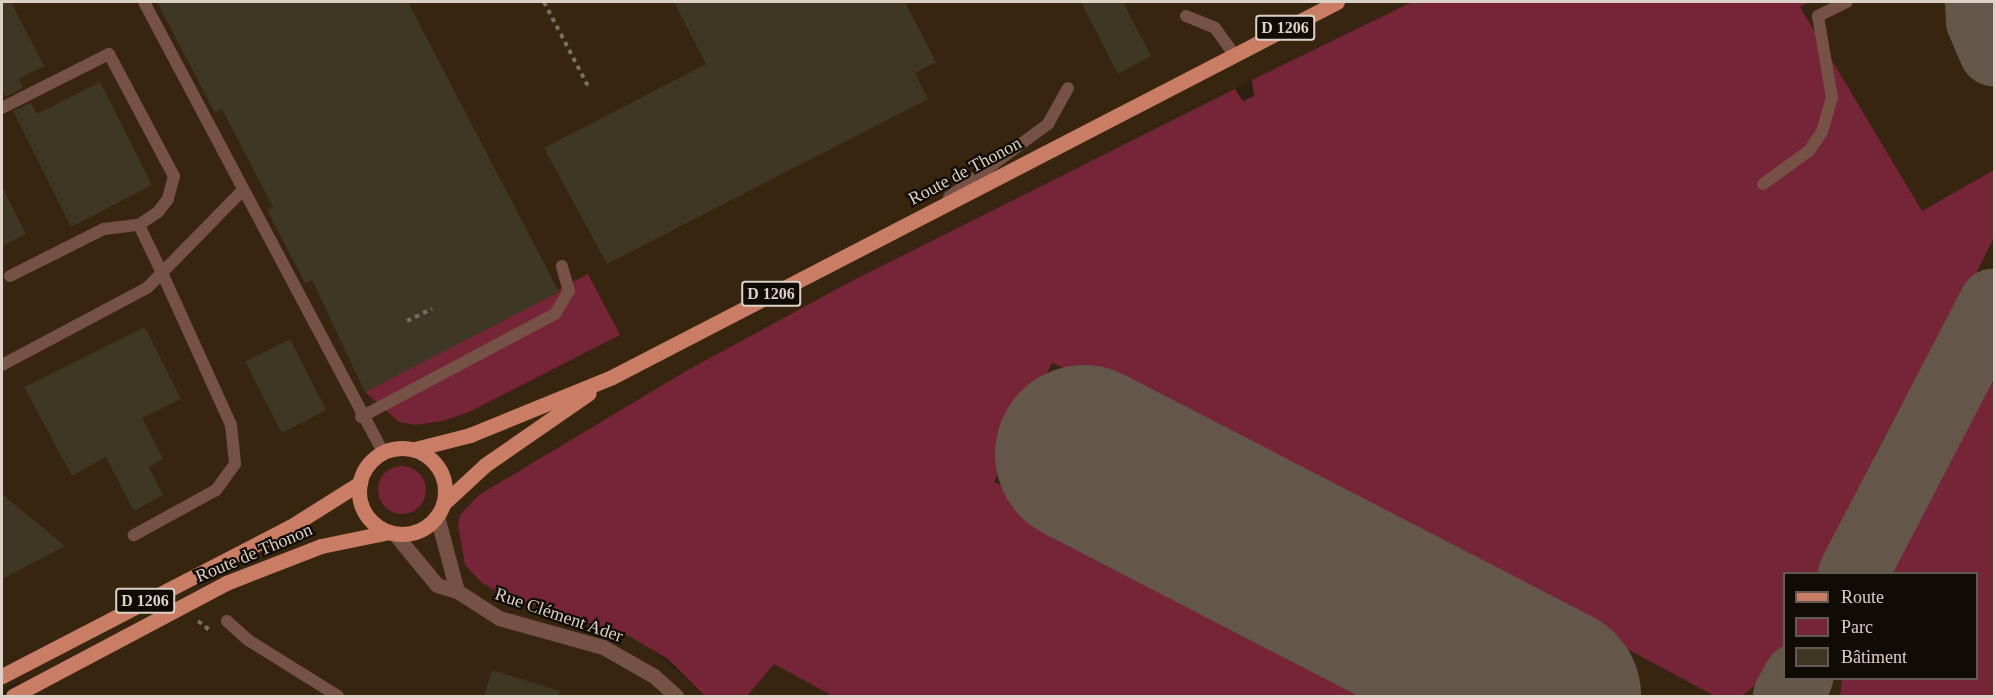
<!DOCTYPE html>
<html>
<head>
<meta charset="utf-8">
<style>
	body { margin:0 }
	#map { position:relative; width:1996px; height:698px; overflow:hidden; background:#2e2011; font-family:Georgia,serif }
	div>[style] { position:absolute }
	.built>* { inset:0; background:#382510 }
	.green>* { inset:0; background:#762437 }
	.round { border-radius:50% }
	.taxiway>* { height:70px; margin:-35px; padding:0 35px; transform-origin:35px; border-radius:35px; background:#64574a }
	.runway>* { height:178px; margin:-89px; padding:0 89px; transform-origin:89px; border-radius:89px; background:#64574a }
	.building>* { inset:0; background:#3d3723; transform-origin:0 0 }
	.path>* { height:4px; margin-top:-2px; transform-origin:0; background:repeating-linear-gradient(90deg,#796d60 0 4.5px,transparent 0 9px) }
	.lane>* { height:12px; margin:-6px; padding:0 6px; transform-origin:6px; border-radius:6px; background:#765145 }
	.street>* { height:15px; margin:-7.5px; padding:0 7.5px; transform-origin:7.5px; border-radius:7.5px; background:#765145 }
	.primary>* { height:15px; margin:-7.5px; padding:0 7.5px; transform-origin:7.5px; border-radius:7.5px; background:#c97d64 }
	.primary>.ring { margin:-7.5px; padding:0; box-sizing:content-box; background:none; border:15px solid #c97d64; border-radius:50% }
	span { translate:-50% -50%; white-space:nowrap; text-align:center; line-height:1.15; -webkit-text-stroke:4.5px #110b05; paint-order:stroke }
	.shield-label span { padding:2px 4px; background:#110b05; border:2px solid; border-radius:4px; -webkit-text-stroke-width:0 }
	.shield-label { font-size:16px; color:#dbd1c7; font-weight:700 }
	.street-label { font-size:18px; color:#dbd1c7 }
	.frame { position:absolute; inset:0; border:3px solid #dbd1c7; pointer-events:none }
	.legend { position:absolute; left:1783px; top:572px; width:195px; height:108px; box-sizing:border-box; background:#110b05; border:2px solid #625a53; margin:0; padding:8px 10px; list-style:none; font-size:18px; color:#dbd1c7 }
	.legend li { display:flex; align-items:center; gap:12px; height:30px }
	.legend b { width:30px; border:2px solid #625a53 }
</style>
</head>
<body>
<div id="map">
	<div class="built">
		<i style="clip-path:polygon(evenodd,2px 2px,1994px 2px,1994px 696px,743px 696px,654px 651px,705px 696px,31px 696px,19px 680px,2px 689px,2px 2px,1251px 80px,1254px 96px,1243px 101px,1235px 89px,1251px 80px,2px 2px,1784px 574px,1976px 574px,1976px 678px,1784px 678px,1784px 574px)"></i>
	</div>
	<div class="green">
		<i style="clip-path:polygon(1412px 2px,1809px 2px,1800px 7px,1922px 211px,1994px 170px,1994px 237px,1918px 391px,1911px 388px,1875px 455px,1882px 460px,1823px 573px,1784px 574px,1784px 646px,1771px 672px,1742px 696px,1715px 696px,1223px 433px,1213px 443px,1197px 424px,1166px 400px,1094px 366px,1087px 378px,1052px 363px,994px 482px,1021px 494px,1016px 504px,1385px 696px,833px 696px,774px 664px,747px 696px,705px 696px,668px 659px,629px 636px,501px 594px,481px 582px,465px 565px,458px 525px,460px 515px,479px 495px,686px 371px,850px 282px,1235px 89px,1243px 101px,1254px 96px,1252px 80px)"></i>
		<i style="clip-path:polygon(588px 274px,620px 335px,469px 412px,443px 421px,415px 425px,399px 422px,365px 392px)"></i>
		<i style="clip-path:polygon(1994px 363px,1994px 696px,1840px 696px,1842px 679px,1976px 678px,1976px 574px,1886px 573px)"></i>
		<i class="round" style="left:378px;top:466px;width:48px;height:48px"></i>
	</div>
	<div class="taxiway">
		<i style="left:1980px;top:2px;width:19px;rotate:87deg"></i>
		<i style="left:1981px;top:21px;width:33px;rotate:67deg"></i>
		<i style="left:1853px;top:574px;width:305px;rotate:-62.5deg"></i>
		<i style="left:1788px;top:696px;width:21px;rotate:-61deg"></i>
	</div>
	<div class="runway">
		<i style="left:1084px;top:454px;width:527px;rotate:27.34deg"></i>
	</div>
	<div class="building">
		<i style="clip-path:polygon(2px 2px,11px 2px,44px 66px,19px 79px,23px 88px,6px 97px,2px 88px)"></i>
		<i style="clip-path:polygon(157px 2px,408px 2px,559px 292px,365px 392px,312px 280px,305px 283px,267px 210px,273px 207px,222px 109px,215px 113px)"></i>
		<i style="clip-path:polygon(674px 2px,905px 2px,936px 62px,915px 73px,928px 99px,607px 264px,544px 148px,706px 64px)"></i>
		<i style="clip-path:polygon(1081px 2px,1123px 2px,1151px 56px,1118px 74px)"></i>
		<i style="clip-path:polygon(100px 82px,152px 185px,71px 227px,13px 111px,31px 103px,37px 114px)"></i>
		<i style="clip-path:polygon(2px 186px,26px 234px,2px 246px)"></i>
		<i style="clip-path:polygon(145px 327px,181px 399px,142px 418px,163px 459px,149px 467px,163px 495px,134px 511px,106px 457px,72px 476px,24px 387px)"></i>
		<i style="left:290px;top:339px;width:80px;height:50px;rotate:63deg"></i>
		<i style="clip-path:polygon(2px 494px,65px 546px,2px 579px)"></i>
		<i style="clip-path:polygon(492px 670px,560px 691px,559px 696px,484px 696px)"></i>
	</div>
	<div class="path">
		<i style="left:544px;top:2px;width:95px;rotate:62.4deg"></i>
		<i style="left:407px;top:321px;width:28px;rotate:-26deg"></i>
		<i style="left:198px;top:621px;width:16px;rotate:38deg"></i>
	</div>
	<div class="lane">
		<i style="left:144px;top:2px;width:510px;rotate:62.03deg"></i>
		<i style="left:1186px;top:16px;width:31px;rotate:22deg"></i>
		<i style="left:1215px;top:28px;width:32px;rotate:54deg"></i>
		<i style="left:2px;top:108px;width:120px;rotate:-26.8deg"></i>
		<i style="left:109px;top:54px;width:138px;rotate:62deg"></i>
		<i style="left:174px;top:176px;width:24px;rotate:105deg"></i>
		<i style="left:168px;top:199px;width:16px;rotate:128deg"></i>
		<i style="left:158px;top:212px;width:23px;rotate:146deg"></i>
		<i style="left:1763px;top:184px;width:57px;rotate:-35.7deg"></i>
		<i style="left:1809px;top:151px;width:23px;rotate:-56deg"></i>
		<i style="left:1822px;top:132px;width:35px;rotate:-74deg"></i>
		<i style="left:1832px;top:98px;width:83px;rotate:-99.7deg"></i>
		<i style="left:1818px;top:16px;width:32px;rotate:-26deg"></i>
		<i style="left:949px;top:197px;width:123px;rotate:-36.4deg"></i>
		<i style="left:1048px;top:124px;width:41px;rotate:-60.9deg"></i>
		<i style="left:10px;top:276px;width:105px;rotate:-26.6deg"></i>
		<i style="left:104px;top:229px;width:35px;rotate:-7deg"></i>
		<i style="left:139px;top:225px;width:55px;rotate:64.4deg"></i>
		<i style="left:163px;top:275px;width:165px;rotate:65.6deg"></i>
		<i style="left:231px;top:425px;width:39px;rotate:84deg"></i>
		<i style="left:235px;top:464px;width:32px;rotate:126deg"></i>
		<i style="left:216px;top:490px;width:94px;rotate:151.2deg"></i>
		<i style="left:2px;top:365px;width:164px;rotate:-28deg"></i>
		<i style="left:147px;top:288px;width:137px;rotate:-45.6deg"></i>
		<i style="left:361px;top:417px;width:220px;rotate:-28deg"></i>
		<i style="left:555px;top:314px;width:27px;rotate:-59deg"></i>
		<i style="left:569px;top:291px;width:26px;rotate:-106deg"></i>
		<i style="left:227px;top:621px;width:28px;rotate:42deg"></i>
		<i style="left:248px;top:640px;width:106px;rotate:31.9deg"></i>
	</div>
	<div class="street">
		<i style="left:437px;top:516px;width:78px;rotate:75.1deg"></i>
		<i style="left:394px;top:533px;width:67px;rotate:50.4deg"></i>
		<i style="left:437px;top:585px;width:21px;rotate:17deg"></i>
		<i style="left:457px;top:591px;width:50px;rotate:32.7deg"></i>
		<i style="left:499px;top:618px;width:108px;rotate:15.6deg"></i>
		<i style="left:603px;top:647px;width:59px;rotate:29.6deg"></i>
		<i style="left:654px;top:676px;width:30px;rotate:42deg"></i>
	</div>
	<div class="primary">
		<i class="ring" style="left:359px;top:448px;width:71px;height:71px"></i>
		<i style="left:415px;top:449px;width:57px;rotate:-14.3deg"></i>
		<i style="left:470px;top:435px;width:153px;rotate:-22.2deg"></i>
		<i style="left:612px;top:377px;width:816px;rotate:-27.35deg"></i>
		<i style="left:444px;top:503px;width:56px;rotate:-42.8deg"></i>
		<i style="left:485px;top:465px;width:126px;rotate:-34.7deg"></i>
		<i style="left:2px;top:676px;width:324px;rotate:-27.4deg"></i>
		<i style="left:290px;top:527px;width:83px;rotate:-32.2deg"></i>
		<i style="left:13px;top:696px;width:241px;rotate:-27.9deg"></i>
		<i style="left:226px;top:583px;width:102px;rotate:-21.3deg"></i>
		<i style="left:321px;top:546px;width:69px;rotate:-11.6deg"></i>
	</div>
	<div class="shield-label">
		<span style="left:1285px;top:28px">D 1206</span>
		<span style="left:771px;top:294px">D 1206</span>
		<span style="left:145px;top:601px">D 1206</span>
	</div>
	<div class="street-label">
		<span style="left:965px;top:171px;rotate:-28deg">Route de Thonon</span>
		<span style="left:254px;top:553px;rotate:-23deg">Route de Thonon</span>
		<span style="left:559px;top:615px;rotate:19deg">Rue Clément Ader</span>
	</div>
	<div class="frame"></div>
	<ul class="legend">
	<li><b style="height:8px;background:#c97d64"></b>Route</li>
	<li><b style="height:16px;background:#762437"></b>Parc</li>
	<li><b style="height:16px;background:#3d3723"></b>Bâtiment</li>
	</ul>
</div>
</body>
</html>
